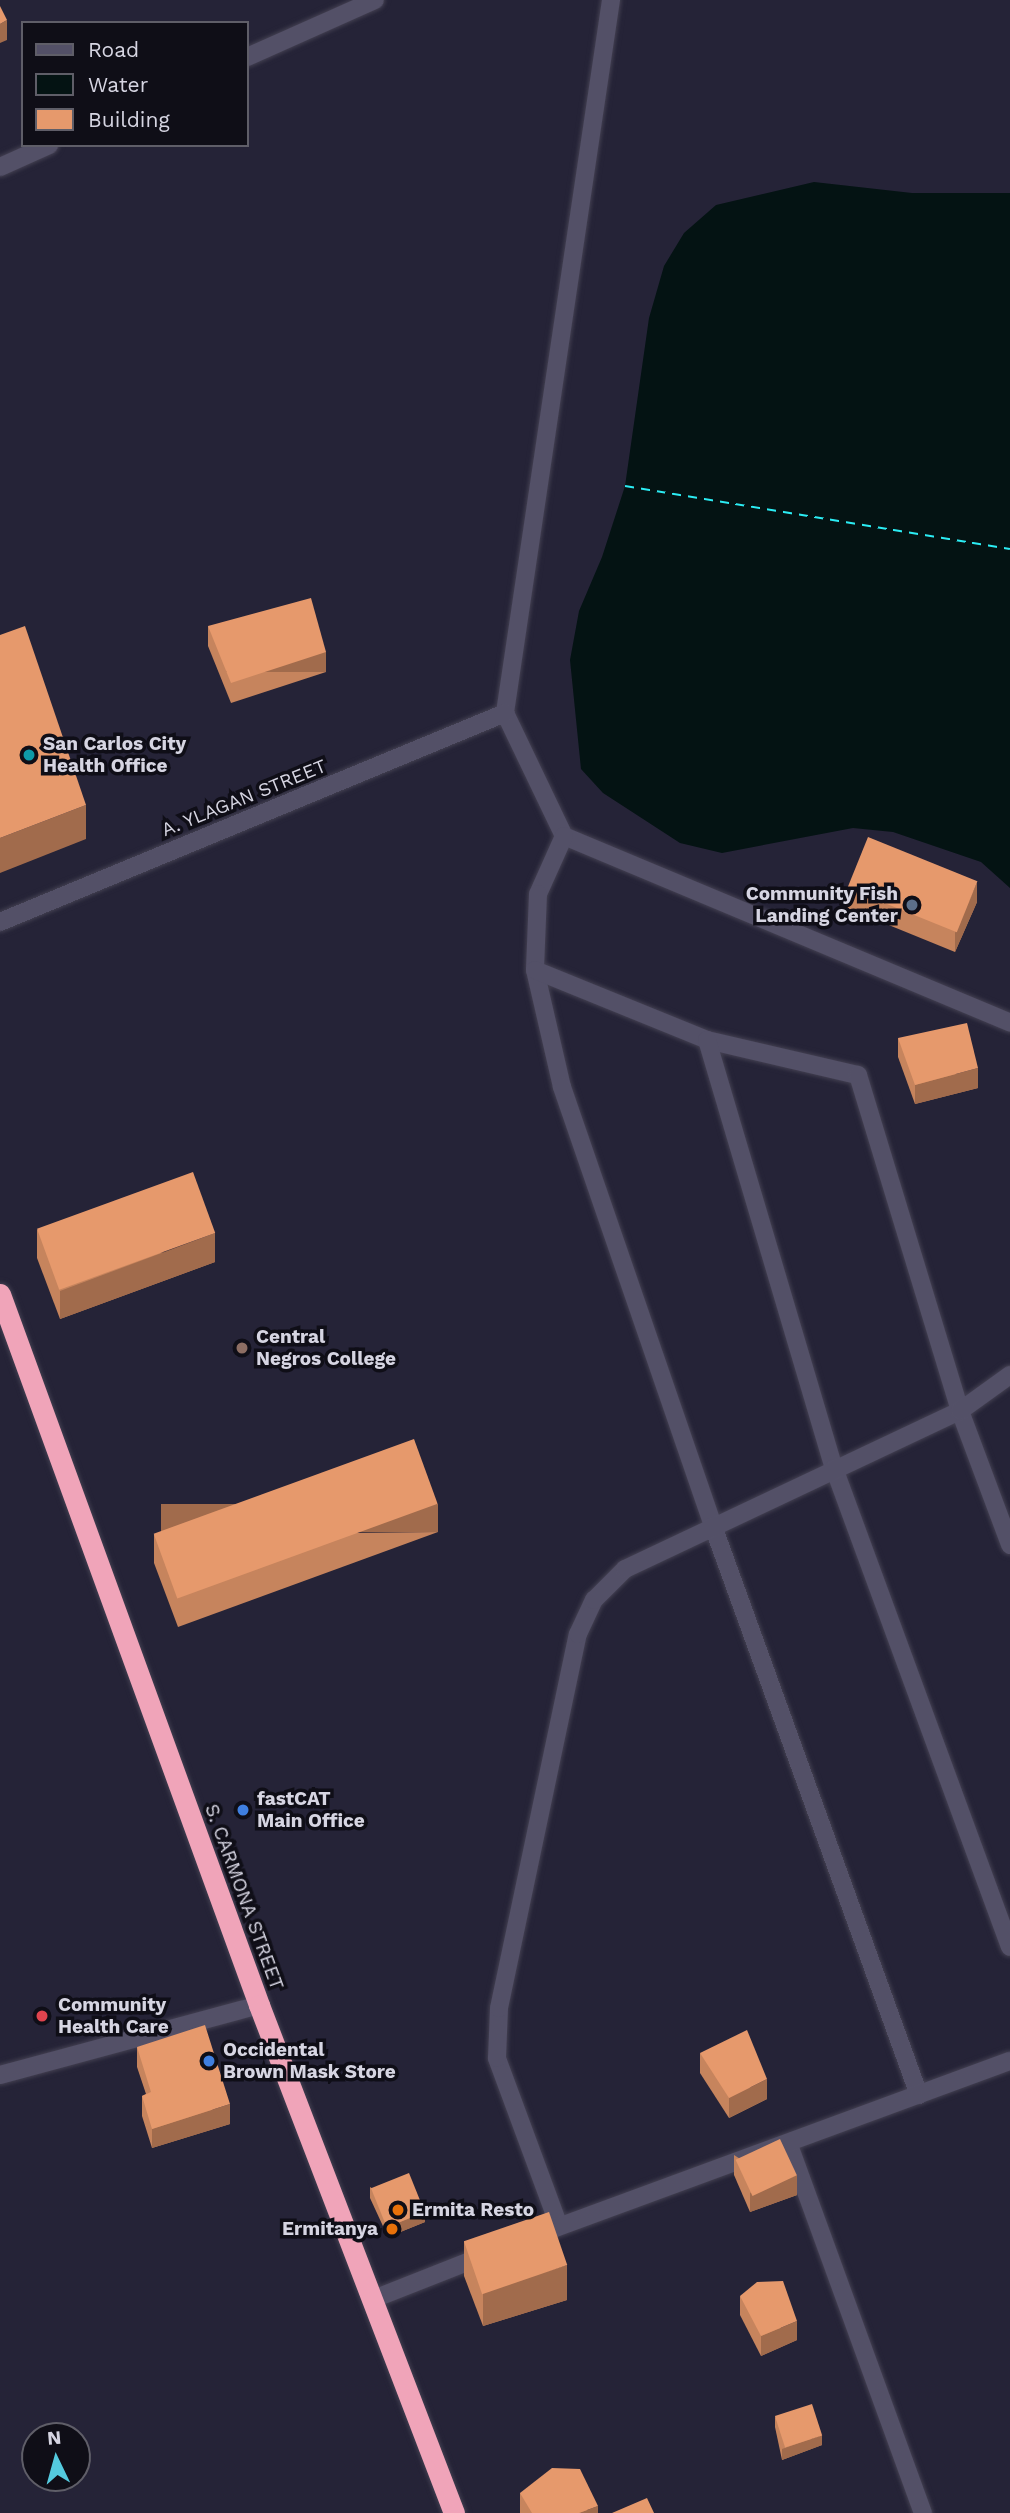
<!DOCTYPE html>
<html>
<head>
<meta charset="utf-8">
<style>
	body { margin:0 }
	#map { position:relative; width:1010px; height:2513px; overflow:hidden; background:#252337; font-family:"Work Sans",sans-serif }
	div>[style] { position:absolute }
	.water>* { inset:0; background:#041313 }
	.ferry>* { height:2px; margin-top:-1px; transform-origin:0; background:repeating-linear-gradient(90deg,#2becf3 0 9px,transparent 0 16px) }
	.roads { filter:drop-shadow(0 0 2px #434051) drop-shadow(0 0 2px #434051) }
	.street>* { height:18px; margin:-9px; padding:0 9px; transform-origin:9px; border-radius:9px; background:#535067 }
	.highway>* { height:21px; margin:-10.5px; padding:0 10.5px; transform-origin:10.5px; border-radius:10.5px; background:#f0a4b9 }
	.wall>* { inset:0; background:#c6845d }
	.shaded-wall>* { inset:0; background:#a16b4c; transform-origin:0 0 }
	.building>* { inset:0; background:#e6996c; transform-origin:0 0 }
	.dots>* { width:19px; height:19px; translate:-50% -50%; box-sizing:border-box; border:4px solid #0f0e17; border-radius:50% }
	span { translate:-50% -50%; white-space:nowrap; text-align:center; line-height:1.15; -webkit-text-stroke:7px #0f0e17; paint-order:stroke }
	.poi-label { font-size:19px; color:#d6d5e2; font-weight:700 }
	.left { translate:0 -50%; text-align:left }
	.right { translate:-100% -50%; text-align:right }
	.street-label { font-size:19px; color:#d6d5e2 }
	.legend { position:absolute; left:21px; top:21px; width:228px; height:126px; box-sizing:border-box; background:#0f0e17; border:2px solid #5f5e68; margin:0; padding:9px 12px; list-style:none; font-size:21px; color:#d6d5e2 }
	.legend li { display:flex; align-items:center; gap:14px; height:35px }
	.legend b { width:35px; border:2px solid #5f5e68 }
	.north { position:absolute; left:21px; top:2422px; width:70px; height:70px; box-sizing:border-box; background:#0f0e17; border:2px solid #5f5e68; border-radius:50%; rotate:355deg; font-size:19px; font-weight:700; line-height:28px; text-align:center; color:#d6d5e2 }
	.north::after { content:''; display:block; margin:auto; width:24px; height:32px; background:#54cade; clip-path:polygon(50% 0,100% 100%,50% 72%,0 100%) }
</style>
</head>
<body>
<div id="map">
	<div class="water">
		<i style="clip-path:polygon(814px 182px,912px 193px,1010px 193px,1010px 888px,981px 862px,893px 832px,853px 828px,722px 853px,680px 843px,603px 793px,581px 769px,570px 660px,579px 611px,602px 557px,625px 486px,649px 318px,664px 266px,684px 233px,716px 205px)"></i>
	</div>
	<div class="ferry">
		<i style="left:625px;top:486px;width:390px;rotate:9.3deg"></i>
	</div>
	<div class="roads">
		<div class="street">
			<i style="left:611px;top:0;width:721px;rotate:98.46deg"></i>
			<i style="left:505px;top:713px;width:136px;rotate:64.4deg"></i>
			<i style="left:564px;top:836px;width:484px;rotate:22.7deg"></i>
			<i style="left:247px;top:57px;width:140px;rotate:-24deg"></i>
			<i style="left:0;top:167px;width:54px;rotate:-24.2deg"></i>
			<i style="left:564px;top:836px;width:64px;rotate:114.1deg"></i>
			<i style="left:538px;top:894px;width:76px;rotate:92.3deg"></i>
			<i style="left:535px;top:970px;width:120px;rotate:77deg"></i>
			<i style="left:562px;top:1087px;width:464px;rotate:71deg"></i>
			<i style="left:713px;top:1526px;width:605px;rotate:70.1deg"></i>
			<i style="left:0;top:922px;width:547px;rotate:-22.48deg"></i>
			<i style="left:535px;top:970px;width:186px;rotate:22.1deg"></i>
			<i style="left:707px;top:1040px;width:155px;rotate:13.1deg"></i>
			<i style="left:858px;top:1075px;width:351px;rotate:73.1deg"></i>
			<i style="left:960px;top:1411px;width:143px;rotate:69.5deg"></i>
			<i style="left:707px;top:1040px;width:446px;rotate:73.5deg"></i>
			<i style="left:834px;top:1468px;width:510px;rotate:69.83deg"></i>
			<i style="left:0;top:2075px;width:268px;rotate:-15.1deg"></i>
			<i style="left:789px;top:2145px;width:392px;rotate:70deg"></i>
			<i style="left:559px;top:2226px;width:179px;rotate:-110.3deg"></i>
			<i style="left:497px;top:2058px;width:50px;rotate:-87.7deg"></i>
			<i style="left:499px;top:2008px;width:382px;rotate:-78.1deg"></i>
			<i style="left:578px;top:1634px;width:38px;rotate:-65deg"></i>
			<i style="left:594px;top:1600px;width:44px;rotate:-45deg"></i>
			<i style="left:625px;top:1569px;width:370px;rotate:-25.3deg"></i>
			<i style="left:960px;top:1411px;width:62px;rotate:-35.8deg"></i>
			<i style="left:550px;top:2230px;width:490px;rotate:-20.2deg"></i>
			<i style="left:371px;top:2300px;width:123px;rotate:-21.5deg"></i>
		</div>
		<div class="highway">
			<i style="left:0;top:1294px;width:757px;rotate:69.98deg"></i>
			<i style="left:259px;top:2005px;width:544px;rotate:69deg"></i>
		</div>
	</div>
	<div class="wall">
		<i style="clip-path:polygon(208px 626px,326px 672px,231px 703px,208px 646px)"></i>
		<i style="clip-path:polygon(847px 888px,977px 902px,955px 952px,847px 908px)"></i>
		<i style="clip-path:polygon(898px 1038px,978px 1088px,915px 1104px,898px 1057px)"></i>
		<i style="clip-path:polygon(37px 1230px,215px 1262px,60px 1319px,37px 1258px)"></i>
		<i style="clip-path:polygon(438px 1532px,178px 1627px,154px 1563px,154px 1535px)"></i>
		<i style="clip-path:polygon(137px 2047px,230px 2124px,152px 2148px,142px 2116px,142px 2096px,146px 2094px,137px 2067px)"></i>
		<i style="clip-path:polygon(700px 2053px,767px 2099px,729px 2118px,700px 2073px)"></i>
		<i style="clip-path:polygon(734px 2155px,797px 2195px,750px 2212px,734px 2175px)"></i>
		<i style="clip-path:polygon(370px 2187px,425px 2222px,388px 2237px,370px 2198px)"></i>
		<i style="clip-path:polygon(464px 2241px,567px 2300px,483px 2326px,464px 2276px)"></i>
		<i style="clip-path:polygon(740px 2296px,797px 2340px,761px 2356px,740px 2315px)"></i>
		<i style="clip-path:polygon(775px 2417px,822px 2445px,782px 2460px,775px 2427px)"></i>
		<i style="clip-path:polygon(520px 2493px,598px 2513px,520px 2513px)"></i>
	</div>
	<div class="shaded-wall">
		<i style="clip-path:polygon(7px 20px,7px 40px,0 43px,0 24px)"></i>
		<i style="left:326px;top:652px;width:20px;height:100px;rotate:90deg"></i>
		<i style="clip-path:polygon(86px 805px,86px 839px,0 873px,0 838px)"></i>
		<i style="clip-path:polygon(977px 882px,977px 902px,955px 952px,955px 933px)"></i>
		<i style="clip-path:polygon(978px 1068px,978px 1088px,915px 1104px,915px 1085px)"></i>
		<i style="clip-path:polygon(215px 1233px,215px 1262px,60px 1319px,60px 1291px)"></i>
		<i style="left:438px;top:1504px;width:28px;height:277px;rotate:90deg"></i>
		<i style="clip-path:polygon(767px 2079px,767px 2099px,729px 2118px,729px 2098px)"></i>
		<i style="clip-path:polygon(230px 2104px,230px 2124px,152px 2148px,152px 2129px)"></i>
		<i style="clip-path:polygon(797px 2175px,797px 2195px,750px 2212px,750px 2193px)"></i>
		<i style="clip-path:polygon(425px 2212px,425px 2222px,388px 2237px,388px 2227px)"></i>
		<i style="clip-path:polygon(567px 2265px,567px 2300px,483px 2326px,483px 2291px)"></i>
		<i style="clip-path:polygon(797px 2321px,797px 2340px,761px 2356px,761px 2336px)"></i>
		<i style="clip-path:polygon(822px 2435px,822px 2445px,782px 2460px,782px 2449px)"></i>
		<i style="clip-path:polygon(598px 2506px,598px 2513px,579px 2513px)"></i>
	</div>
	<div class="building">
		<i style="clip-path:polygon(0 6px,7px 20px,0 24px)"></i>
		<i style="clip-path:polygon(311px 598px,326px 652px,231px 683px,208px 626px)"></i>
		<i style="clip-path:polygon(25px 626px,86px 805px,0 838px,0 635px)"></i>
		<i style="left:868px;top:837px;width:118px;height:55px;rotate:22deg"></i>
		<i style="clip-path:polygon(967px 1023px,978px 1068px,915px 1085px,898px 1038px)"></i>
		<i style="left:193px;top:1172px;width:65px;height:166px;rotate:70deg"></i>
		<i style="left:414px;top:1439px;width:69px;height:277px;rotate:70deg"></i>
		<i style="clip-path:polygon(205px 2025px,230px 2104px,152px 2129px,142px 2096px,151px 2092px,137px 2047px)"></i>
		<i style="clip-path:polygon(747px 2030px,767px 2079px,729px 2098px,700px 2053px)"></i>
		<i style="left:780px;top:2139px;width:40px;height:49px;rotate:65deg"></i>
		<i style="left:409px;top:2173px;width:42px;height:41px;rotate:68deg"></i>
		<i style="left:549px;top:2212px;width:56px;height:90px;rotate:71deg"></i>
		<i style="clip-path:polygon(783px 2281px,797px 2321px,761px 2336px,740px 2296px,757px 2282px)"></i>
		<i style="left:812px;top:2404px;width:33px;height:39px;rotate:72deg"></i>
		<i style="clip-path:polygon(552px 2468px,580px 2469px,598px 2506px,579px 2513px,532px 2513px,520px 2493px)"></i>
		<i style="clip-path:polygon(647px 2498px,654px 2513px,612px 2513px)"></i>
	</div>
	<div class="dots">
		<i style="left:29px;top:755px;background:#0f9aa8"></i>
		<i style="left:912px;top:905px;background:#5c6f8a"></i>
		<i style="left:242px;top:1348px;background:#8d6e63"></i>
		<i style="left:243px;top:1810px;background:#3f7fe0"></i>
		<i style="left:42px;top:2016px;background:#e0444e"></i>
		<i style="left:209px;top:2061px;background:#3f7fe0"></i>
		<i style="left:398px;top:2210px;background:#e8710a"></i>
		<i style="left:392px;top:2229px;background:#e8710a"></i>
	</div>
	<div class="poi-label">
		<span class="left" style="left:43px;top:755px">San Carlos City<br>Health Office</span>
		<span class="right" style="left:898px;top:905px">Community Fish<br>Landing Center</span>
		<span class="left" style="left:256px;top:1348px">Central<br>Negros College</span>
		<span class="left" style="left:257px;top:1810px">fastCAT<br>Main Office</span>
		<span class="left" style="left:58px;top:2016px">Community<br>Health Care</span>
		<span class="left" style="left:223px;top:2061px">Occidental<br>Brown Mask Store</span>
		<span class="left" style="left:412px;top:2210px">Ermita Resto</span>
		<span class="right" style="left:378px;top:2229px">Ermitanya</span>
	</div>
	<div class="street-label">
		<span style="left:244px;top:798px;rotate:-22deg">A. YLAGAN STREET</span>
		<span style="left:244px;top:1897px;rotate:70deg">S. CARMONA STREET</span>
	</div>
	<ul class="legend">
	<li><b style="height:9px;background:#535067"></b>Road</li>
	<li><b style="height:19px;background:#041313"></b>Water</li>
	<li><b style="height:19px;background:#e6996c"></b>Building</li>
	</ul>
	<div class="north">N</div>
</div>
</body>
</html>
